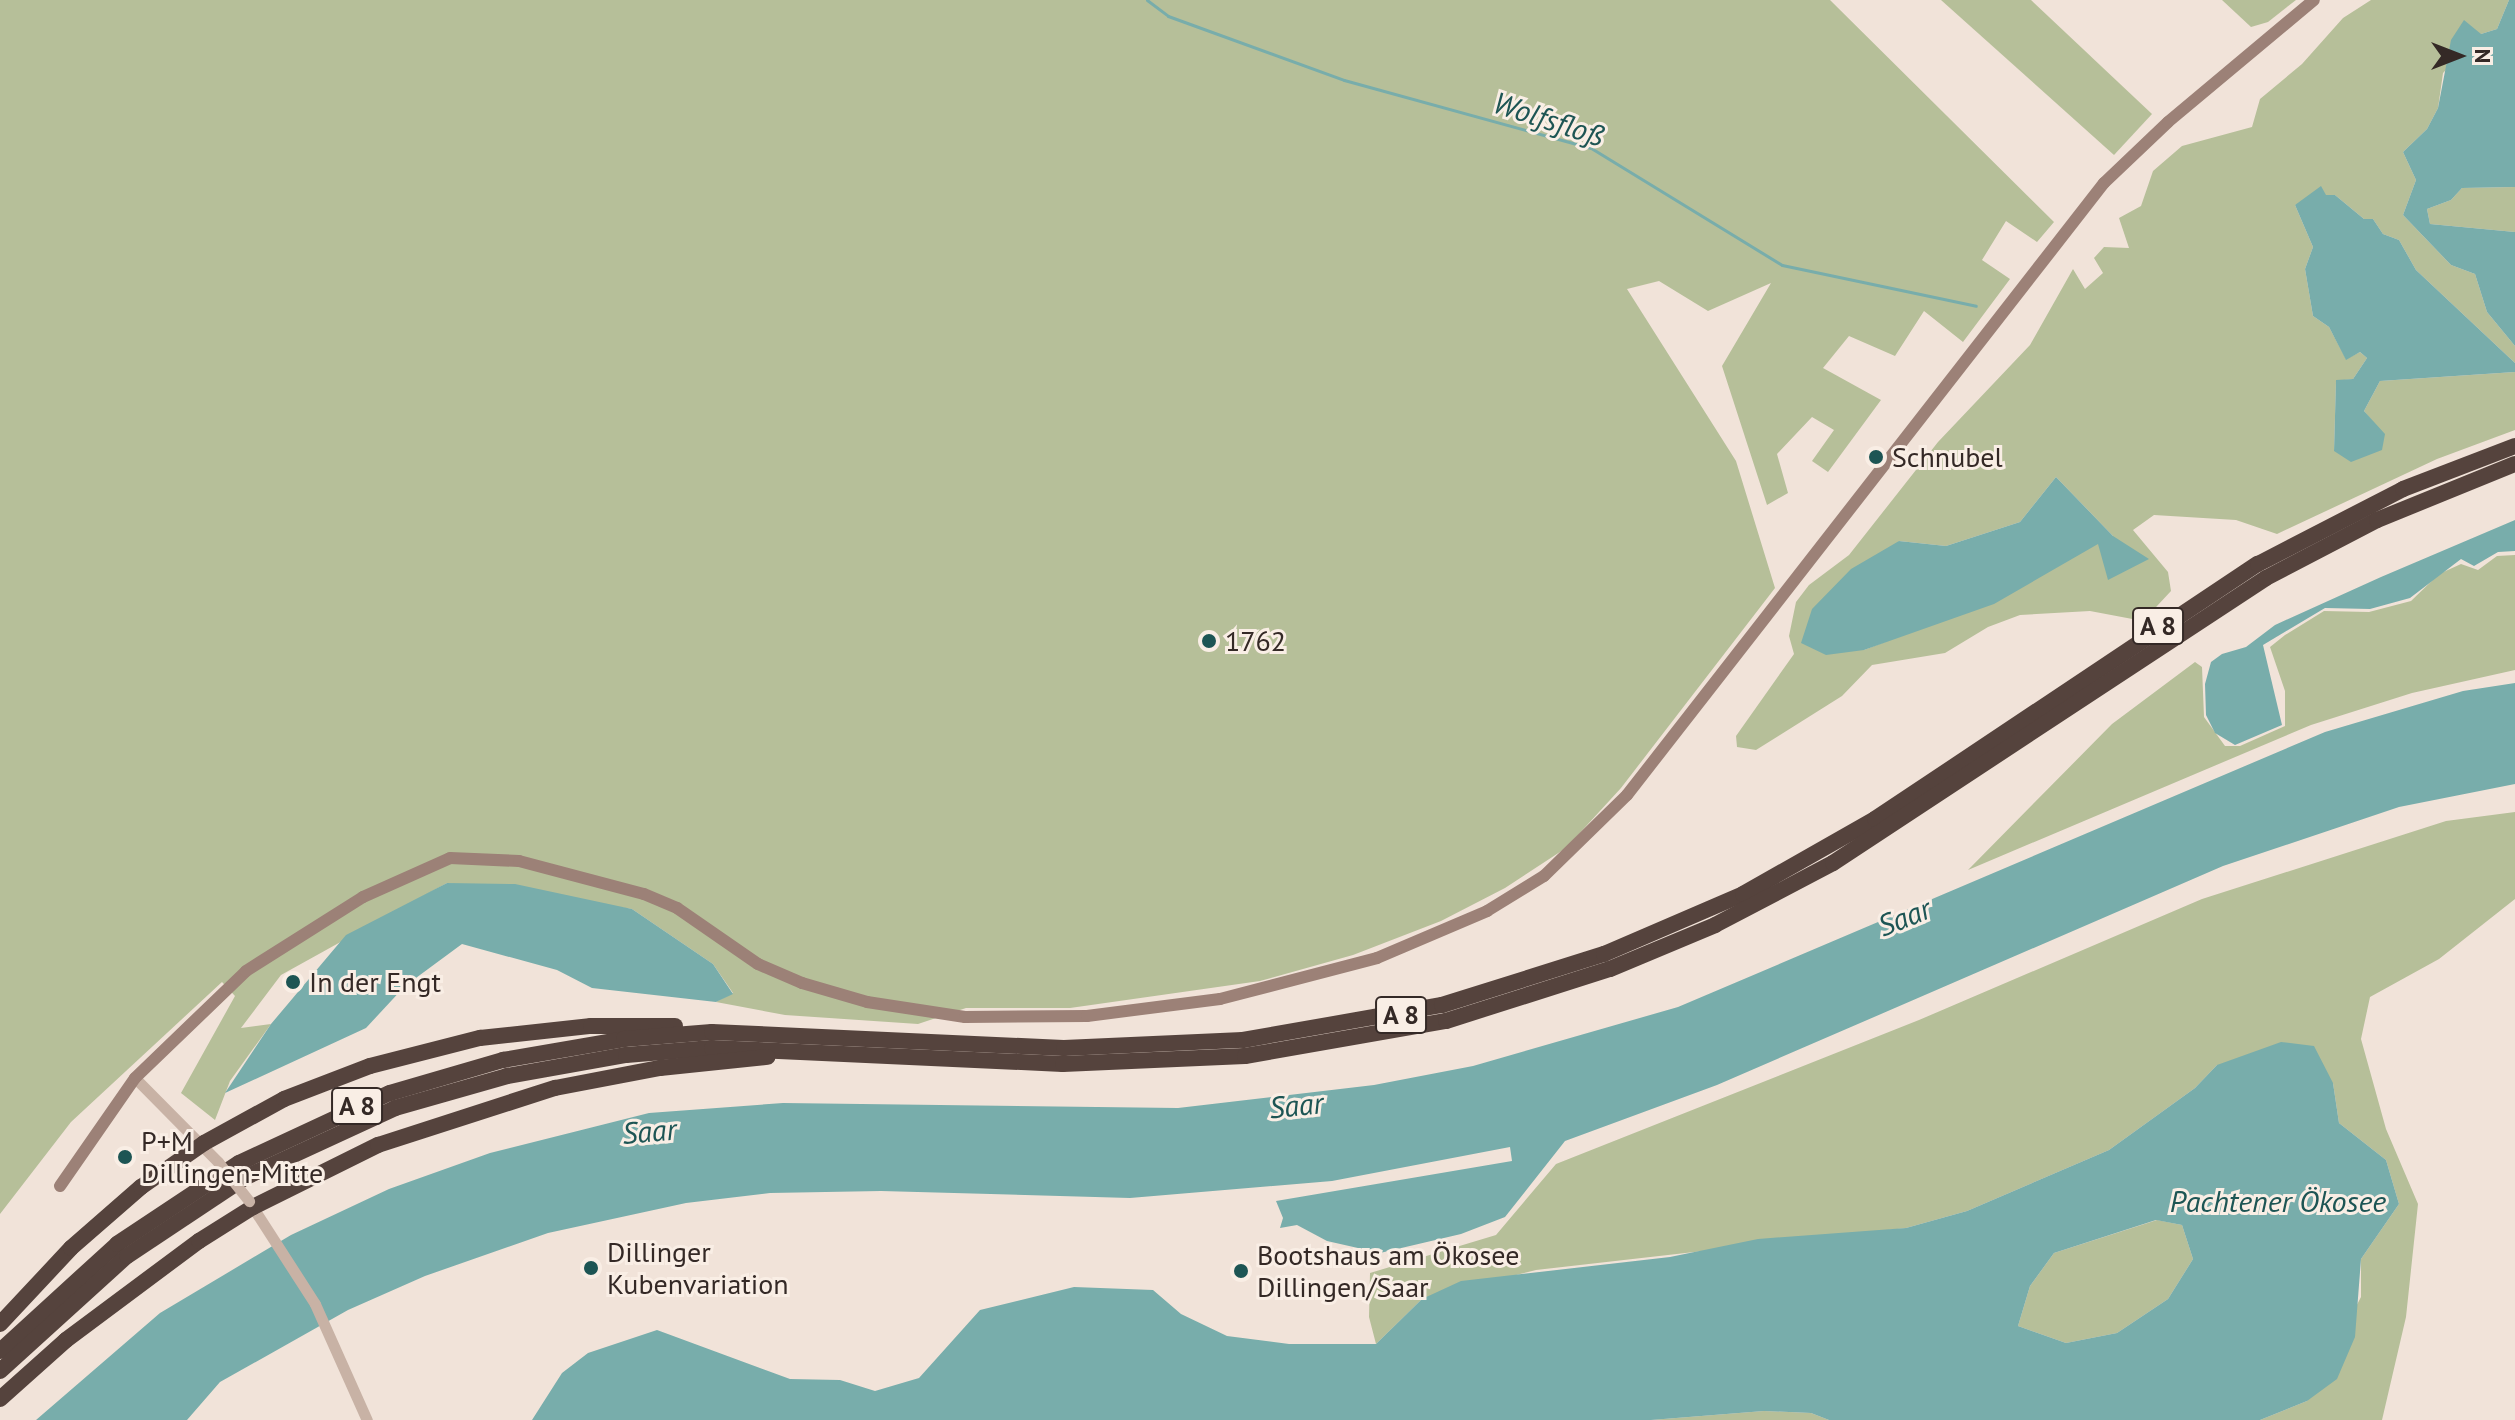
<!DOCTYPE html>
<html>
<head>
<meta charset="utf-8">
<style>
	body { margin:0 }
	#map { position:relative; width:2515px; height:1420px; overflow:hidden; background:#f1e3d9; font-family:"PT Sans",sans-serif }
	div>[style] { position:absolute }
	.green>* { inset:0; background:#b6bf99 }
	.water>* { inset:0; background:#78adab }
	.stream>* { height:3px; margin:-1.5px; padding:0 1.5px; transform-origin:1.5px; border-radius:1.5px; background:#78adab }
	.tertiary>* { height:11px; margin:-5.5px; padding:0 5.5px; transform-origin:5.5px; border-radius:5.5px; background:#c8b2a5 }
	.secondary>* { height:12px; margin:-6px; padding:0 6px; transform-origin:6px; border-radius:6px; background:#9c8177 }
	.motorway>* { height:16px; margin:-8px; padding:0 8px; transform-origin:8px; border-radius:8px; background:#55433d }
	.tertiary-bridge>* { height:11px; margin:-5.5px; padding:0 5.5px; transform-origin:5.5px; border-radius:5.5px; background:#c8b2a5 }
	.dots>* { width:22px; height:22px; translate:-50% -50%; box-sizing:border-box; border:4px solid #f9eee5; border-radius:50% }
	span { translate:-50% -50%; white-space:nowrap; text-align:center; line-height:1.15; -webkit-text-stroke:6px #f9eee5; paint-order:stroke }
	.shield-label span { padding:2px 6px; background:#f9eee5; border:2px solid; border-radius:6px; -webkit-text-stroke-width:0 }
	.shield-label { font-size:26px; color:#342926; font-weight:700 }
	.poi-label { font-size:28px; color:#342926 }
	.left { translate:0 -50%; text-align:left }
	.water-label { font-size:30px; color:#1d5554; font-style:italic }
	.north { position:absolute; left:2419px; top:16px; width:80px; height:80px; -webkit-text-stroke:6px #f9eee5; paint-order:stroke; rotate:90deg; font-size:22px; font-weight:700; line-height:32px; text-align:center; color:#342926 }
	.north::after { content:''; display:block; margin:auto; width:28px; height:36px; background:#342926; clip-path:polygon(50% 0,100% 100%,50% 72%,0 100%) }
</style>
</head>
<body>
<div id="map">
	<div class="green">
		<i style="clip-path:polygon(0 0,1830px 0,2054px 222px,2037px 242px,2006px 221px,1982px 260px,2010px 279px,1963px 342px,1924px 311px,1895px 356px,1849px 336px,1823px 368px,1881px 400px,1828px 472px,1812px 461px,1834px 430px,1812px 417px,1777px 454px,1788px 493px,1767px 505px,1722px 366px,1771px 283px,1708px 311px,1659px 281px,1627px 289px,1736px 461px,1775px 588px,1621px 788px,1566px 848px,1505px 888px,1441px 921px,1353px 955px,1260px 981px,1070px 1008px,966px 1008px,918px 1024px,785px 1015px,716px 1002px,733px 993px,713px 964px,632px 909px,447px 883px,281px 975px,241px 1028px,271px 1024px,230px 1081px,215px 1120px,181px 1093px,235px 996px,222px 982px,71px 1122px,0 1214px)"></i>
		<i style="clip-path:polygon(1941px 0,2031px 0,2152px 114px,2114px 155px)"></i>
		<i style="clip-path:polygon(2222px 0,2296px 0,2268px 22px,2251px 27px)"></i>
		<i style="clip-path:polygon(evenodd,2371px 0,2509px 0,2497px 29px,2481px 34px,2443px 73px,2438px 108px,2427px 129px,2403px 152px,2416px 180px,2403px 215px,2451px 265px,2475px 274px,2487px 312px,2515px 346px,2515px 363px,2416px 270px,2399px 240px,2383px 234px,2373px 219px,2364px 219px,2335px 195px,2295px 205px,2313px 247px,2305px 269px,2313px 316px,2329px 327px,2346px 359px,2360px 352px,2367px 358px,2353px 379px,2336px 381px,2334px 451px,2373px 422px,2364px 411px,2380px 381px,2515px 372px,2515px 430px,2437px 459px,2277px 534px,2236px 520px,2154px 515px,2133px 530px,2168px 572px,2171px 591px,2143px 621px,2090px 611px,2020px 615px,1988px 627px,1945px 653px,1872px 665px,1842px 696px,1756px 750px,1737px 747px,1736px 736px,1794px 654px,1789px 636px,1796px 602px,1809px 585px,1849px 555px,1938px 442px,2030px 345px,2073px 269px,2085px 289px,2103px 273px,2094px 258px,2104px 247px,2129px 248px,2119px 218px,2141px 206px,2153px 171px,2182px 146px,2252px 127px,2260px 99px,2302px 64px,2343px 18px,2371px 0,2056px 477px,2113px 536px,1921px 628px,1864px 650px,1899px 541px,1946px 546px,2020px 522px,2056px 477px)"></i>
		<i style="clip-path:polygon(2515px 187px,2515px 232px,2430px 224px,2427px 209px,2451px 200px,2462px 188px)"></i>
		<i style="clip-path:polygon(2515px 555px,2515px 670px,2412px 693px,2311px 725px,1968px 870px,2112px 724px,2195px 662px,2202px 667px,2204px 717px,2225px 746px,2240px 746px,2285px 726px,2285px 691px,2270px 647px,2285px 635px,2324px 611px,2369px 612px,2411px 601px,2439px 574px,2461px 564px,2478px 570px,2497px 556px)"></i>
		<i style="clip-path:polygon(2515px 812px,2515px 899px,2439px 959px,2370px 997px,2361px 1039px,2386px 1129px,2418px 1204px,2406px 1317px,2382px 1420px,2260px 1420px,2307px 1401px,2361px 1297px,2361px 1259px,2399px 1204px,2386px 1160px,2339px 1123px,2333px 1083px,2217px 1065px,2195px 1088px,2109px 1150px,1967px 1211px,1906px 1228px,1536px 1270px,1422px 1299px,1376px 1344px,1369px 1317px,1370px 1273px,1496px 1235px,1556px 1164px,1919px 1020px,2202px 899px,2446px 821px)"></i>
		<i style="clip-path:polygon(2157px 1220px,2182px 1225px,2193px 1259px,2168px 1299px,2117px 1333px,2066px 1343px,2018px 1326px,2030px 1286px,2054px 1253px)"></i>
		<i style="clip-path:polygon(1764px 1411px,1811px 1413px,1829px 1420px,1651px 1420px)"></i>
	</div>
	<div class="water">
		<i style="clip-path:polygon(2509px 0,2515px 0,2515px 187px,2462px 188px,2451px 200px,2427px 209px,2430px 224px,2515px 232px,2515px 346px,2487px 312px,2475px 274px,2451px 265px,2403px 215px,2416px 180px,2403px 152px,2427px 129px,2438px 108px,2451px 40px,2464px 20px,2481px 34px,2497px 29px)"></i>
		<i style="clip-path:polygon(2321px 186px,2326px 195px,2335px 195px,2364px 219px,2373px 219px,2383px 234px,2399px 240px,2416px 270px,2515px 363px,2515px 372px,2380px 381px,2364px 411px,2385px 434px,2382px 450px,2351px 462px,2334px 451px,2336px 380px,2353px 379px,2367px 358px,2360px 352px,2346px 360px,2329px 327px,2313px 316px,2305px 269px,2313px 247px,2295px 205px)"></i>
		<i style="clip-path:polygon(2056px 477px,2113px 536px,2149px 559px,2108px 580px,2098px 544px,1994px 604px,1864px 650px,1826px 655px,1801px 643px,1812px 609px,1851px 569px,1899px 541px,1946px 546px,2020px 522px)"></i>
		<i style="clip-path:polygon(2515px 520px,2515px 551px,2498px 552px,2474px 566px,2461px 559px,2410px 598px,2370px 609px,2325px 608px,2263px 645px,2282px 725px,2235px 745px,2215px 733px,2206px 715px,2205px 684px,2211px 662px,2222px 654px,2246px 647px,2275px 625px,2381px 577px)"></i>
		<i style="clip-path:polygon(2515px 683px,2515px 784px,2399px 807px,2223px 866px,1717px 1085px,1565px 1141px,1505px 1217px,1461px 1234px,1380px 1253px,1327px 1241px,1297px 1225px,1280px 1228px,1283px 1218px,1276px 1201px,1512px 1161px,1510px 1147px,1332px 1181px,1130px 1198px,881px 1191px,770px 1193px,686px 1203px,548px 1233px,425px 1276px,348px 1310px,220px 1382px,187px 1420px,36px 1420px,160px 1313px,291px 1235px,389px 1189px,490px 1153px,649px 1113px,783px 1103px,1178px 1108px,1374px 1085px,1473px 1066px,1678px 1007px,2325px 732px,2463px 691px)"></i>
		<i style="clip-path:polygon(447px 883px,515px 884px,632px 909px,713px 964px,733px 994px,716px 1002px,592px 988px,557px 970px,462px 944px,405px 986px,366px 1028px,225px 1093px,271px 1024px,346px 935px)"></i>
		<i style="clip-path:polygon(evenodd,2281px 1042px,2314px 1046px,2333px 1083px,2339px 1123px,2386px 1160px,2399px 1204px,2361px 1259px,2355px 1337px,2337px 1379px,2307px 1401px,2260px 1420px,1829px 1420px,1811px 1413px,1764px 1411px,1651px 1420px,532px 1420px,562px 1373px,588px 1353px,657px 1330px,790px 1379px,840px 1380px,875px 1391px,919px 1378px,980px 1310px,1074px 1287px,1153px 1290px,1181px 1314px,1227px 1336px,1289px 1344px,1376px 1344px,1422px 1299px,1461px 1281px,1670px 1257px,1758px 1239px,1906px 1228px,1967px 1211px,2109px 1150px,2195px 1088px,2217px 1065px,2281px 1042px,2156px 1220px,2182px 1225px,2193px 1259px,2168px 1299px,2117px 1333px,2066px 1343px,2018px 1326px,2030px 1286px,2054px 1253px,2156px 1220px)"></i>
	</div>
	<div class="stream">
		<i style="left:1147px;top:0;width:26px;rotate:37deg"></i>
		<i style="left:1168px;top:16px;width:187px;rotate:20deg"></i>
		<i style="left:1344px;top:80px;width:256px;rotate:15.4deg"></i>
		<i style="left:1591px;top:148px;width:224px;rotate:31.5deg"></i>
		<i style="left:1782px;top:265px;width:198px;rotate:11.9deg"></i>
	</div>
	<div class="tertiary">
		<i style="left:135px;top:1078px;width:118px;rotate:45.3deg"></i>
		<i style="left:250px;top:1203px;width:120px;rotate:57.2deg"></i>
		<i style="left:315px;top:1304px;width:127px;rotate:65.9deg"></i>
	</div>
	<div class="secondary">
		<i style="left:60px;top:1186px;width:131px;rotate:-55.2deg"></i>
		<i style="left:135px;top:1078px;width:154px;rotate:-43.9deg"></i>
		<i style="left:246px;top:971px;width:138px;rotate:-32.3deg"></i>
		<i style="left:363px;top:897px;width:95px;rotate:-24.1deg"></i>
		<i style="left:450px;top:858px;width:69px;rotate:2.5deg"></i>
		<i style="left:519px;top:861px;width:129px;rotate:14.8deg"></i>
		<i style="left:644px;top:894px;width:36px;rotate:23deg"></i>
		<i style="left:677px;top:908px;width:98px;rotate:34.7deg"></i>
		<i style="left:758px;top:964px;width:48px;rotate:23.4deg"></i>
		<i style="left:802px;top:983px;width:68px;rotate:16.3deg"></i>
		<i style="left:867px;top:1002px;width:99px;rotate:8.7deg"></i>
		<i style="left:965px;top:1017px;width:122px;rotate:-0.5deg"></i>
		<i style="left:1087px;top:1016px;width:134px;rotate:-7.3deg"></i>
		<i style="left:1220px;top:999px;width:162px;rotate:-14.6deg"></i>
		<i style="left:1377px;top:958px;width:120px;rotate:-23.1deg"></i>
		<i style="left:1487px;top:911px;width:67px;rotate:-31.6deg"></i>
		<i style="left:1544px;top:876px;width:116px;rotate:-44.3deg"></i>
		<i style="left:1627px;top:795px;width:776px;rotate:-52.07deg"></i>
		<i style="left:2104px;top:183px;width:88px;rotate:-43.6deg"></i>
		<i style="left:2168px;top:122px;width:190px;rotate:-39.9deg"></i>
	</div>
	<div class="motorway">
		<i style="left:0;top:1324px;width:104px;rotate:-46.9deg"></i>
		<i style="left:71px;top:1248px;width:93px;rotate:-41.1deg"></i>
		<i style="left:141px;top:1187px;width:77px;rotate:-34.9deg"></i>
		<i style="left:204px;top:1143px;width:91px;rotate:-28.8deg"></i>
		<i style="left:284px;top:1099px;width:92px;rotate:-21deg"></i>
		<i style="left:370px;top:1066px;width:114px;rotate:-14.3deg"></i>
		<i style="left:480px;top:1038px;width:112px;rotate:-6.2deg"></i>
		<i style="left:591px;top:1026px;width:84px"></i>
		<i style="left:0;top:1351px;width:159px;rotate:-42.4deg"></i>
		<i style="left:117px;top:1244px;width:146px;rotate:-33.6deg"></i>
		<i style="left:239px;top:1163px;width:166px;rotate:-24.9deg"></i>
		<i style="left:390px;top:1093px;width:118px;rotate:-16.3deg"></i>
		<i style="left:503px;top:1060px;width:123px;rotate:-9.8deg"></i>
		<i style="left:624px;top:1039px;width:88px;rotate:-4.5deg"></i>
		<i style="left:712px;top:1032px;width:352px;rotate:2.6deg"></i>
		<i style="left:1064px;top:1048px;width:179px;rotate:-2.6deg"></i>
		<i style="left:1243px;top:1040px;width:202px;rotate:-10deg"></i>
		<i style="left:1442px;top:1005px;width:170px;rotate:-17.5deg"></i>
		<i style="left:1604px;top:954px;width:151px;rotate:-23.3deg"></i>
		<i style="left:1743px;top:894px;width:152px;rotate:-29.6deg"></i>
		<i style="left:1875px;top:819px;width:460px;rotate:-33.7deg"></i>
		<i style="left:2258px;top:564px;width:163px;rotate:-27.3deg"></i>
		<i style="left:2403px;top:489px;width:120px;rotate:-21deg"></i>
		<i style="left:0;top:1371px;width:171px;rotate:-42.2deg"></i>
		<i style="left:127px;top:1256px;width:143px;rotate:-33.6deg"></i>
		<i style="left:246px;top:1177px;width:164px;rotate:-24.8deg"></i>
		<i style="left:395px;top:1108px;width:116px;rotate:-15.9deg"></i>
		<i style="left:507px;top:1076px;width:121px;rotate:-10deg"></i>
		<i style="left:626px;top:1055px;width:86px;rotate:-4.7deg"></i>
		<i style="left:712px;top:1048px;width:351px;rotate:2.6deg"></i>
		<i style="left:1063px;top:1064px;width:182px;rotate:-2.5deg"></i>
		<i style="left:1245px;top:1056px;width:204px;rotate:-9.9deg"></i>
		<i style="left:1446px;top:1021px;width:172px;rotate:-17.6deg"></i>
		<i style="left:1610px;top:969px;width:114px;rotate:-22.7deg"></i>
		<i style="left:1715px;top:925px;width:133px;rotate:-27.7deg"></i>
		<i style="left:1833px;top:863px;width:518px;rotate:-33.35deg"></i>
		<i style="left:2266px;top:578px;width:125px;rotate:-27.6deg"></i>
		<i style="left:2377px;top:520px;width:149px;rotate:-22.1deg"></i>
		<i style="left:0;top:1399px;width:89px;rotate:-41.8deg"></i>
		<i style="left:66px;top:1340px;width:166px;rotate:-36.7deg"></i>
		<i style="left:199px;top:1241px;width:64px;rotate:-32.2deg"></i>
		<i style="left:253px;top:1207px;width:140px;rotate:-26.4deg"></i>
		<i style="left:378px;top:1145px;width:186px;rotate:-17.9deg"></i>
		<i style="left:555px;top:1088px;width:107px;rotate:-10.8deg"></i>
		<i style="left:660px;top:1068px;width:108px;rotate:-5.9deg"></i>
	</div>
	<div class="tertiary-bridge">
		<i style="left:218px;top:1162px;width:50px;rotate:51.5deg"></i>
	</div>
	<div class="dots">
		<i style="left:1876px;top:457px;background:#1d5554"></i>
		<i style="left:1209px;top:641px;background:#1d5554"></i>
		<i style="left:293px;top:982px;background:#1d5554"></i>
		<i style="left:125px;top:1157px;background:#1d5554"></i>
		<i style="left:591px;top:1268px;background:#1d5554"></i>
		<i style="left:1241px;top:1271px;background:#1d5554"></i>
	</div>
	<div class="shield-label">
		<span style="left:2158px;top:626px">A 8</span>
		<span style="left:1401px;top:1015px">A 8</span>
		<span style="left:357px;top:1106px">A 8</span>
	</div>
	<div class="poi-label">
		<span class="left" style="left:1892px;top:457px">Schnubel</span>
		<span class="left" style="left:1225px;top:641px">1762</span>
		<span class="left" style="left:309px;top:982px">In der Engt</span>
		<span class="left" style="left:141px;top:1157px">P+M<br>Dillingen-Mitte</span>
		<span class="left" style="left:607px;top:1268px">Dillinger<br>Kubenvariation</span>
		<span class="left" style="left:1257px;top:1271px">Bootshaus am Ökosee<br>Dillingen/Saar</span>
	</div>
	<div class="water-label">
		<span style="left:1549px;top:119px;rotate:18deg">Wolfsfloß</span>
		<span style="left:1904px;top:917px;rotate:-22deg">Saar</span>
		<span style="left:1296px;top:1105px;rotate:-6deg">Saar</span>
		<span style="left:649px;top:1131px;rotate:-5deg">Saar</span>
		<span style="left:2278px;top:1201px">Pachtener Ökosee</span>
	</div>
	<div class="north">N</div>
</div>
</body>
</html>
